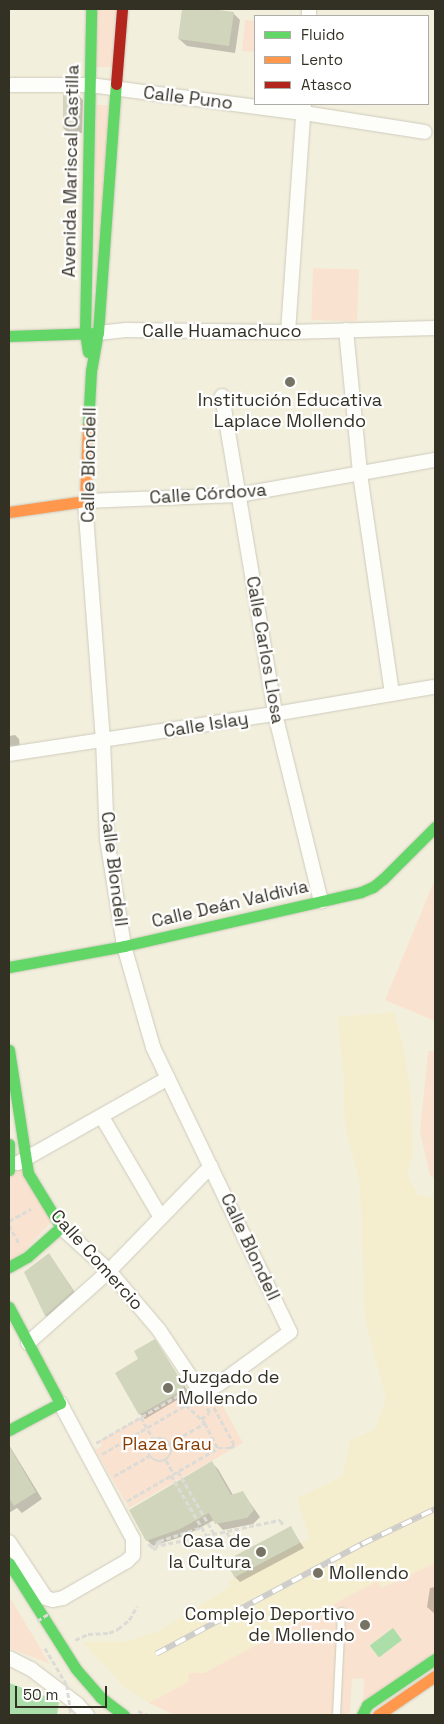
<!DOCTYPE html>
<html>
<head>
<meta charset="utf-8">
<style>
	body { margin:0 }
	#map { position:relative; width:444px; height:1724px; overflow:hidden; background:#f3efdd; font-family:"Space Grotesk",sans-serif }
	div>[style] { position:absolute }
	.built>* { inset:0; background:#f4eecf }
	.green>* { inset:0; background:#f9e3d0; transform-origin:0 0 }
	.water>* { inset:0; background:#abdea9; transform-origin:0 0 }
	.shadow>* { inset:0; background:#0003 }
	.building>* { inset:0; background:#d1d5bb; transform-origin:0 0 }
	.path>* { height:2.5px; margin-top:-1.25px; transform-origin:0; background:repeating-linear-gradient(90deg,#dcdbd6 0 5px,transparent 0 7.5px) }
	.path>.ring { margin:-1.25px; padding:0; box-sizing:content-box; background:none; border:2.5px solid #dcdbd6; border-radius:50% }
	.roads { filter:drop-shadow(0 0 1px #cecbbc) drop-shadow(0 0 1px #cecbbc) }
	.lane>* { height:7px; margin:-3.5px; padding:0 3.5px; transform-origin:3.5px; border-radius:3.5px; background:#fdfdfa }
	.street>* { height:14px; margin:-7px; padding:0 7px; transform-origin:7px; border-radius:7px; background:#fdfdfa }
	.fast>* { height:11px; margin:-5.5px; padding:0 5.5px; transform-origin:5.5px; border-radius:5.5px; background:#63d668 }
	.slow>* { height:11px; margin:-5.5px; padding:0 5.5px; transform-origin:5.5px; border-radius:5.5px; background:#ff974d }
	.jam>* { height:11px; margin:-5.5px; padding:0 5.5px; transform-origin:5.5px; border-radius:5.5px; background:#b3261e }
	.rail>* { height:5.5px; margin-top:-2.75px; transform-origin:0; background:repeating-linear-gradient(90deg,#fff 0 11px,#cecdc9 0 22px); box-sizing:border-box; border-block:1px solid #cecdc9 }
	.path-bridge>* { height:2.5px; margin-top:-1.25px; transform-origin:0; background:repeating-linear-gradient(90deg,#dcdbd6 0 5px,transparent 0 7.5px) }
	.dots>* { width:14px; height:14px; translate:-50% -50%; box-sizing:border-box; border:2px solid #fff; border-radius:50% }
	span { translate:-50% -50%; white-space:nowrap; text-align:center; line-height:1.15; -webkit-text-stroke:4.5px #fff; paint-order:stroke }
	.street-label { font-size:18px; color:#333024 }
	.poi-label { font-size:18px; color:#333024 }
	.left { translate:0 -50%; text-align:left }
	.right { translate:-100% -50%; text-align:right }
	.park-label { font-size:18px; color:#873c02 }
	.frame { position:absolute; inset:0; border:10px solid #333024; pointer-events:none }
	.legend { position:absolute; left:254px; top:15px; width:175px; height:90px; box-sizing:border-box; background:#fff; border:1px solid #adaca7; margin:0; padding:6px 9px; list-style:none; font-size:15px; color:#333024 }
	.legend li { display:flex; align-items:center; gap:10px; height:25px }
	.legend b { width:25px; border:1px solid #adaca7 }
	.scale { position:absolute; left:15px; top:1686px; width:92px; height:22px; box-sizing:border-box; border:2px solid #333024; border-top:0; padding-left:6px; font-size:15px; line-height:18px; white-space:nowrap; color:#333024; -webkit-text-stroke:4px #fff; paint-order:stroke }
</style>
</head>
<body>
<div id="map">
	<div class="built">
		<i style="clip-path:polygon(394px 1012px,404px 1048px,411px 1095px,413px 1154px,408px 1175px,418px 1195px,435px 1198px,435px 1563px,381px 1588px,377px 1581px,149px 1703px,123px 1686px,83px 1642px,128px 1641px,159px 1631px,231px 1586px,229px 1582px,234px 1578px,300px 1543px,310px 1540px,297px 1498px,343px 1476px,350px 1440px,375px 1429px,386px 1399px,365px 1319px,360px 1184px,345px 1126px,343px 1069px,337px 1017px)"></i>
	</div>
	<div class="green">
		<i style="left:93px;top:9px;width:27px;height:58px"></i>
		<i style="clip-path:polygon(245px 20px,255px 21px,255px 52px,242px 51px)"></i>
		<i style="clip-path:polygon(96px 105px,111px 105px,95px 301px)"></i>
		<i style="left:313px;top:268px;width:46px;height:52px;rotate:2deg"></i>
		<i style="clip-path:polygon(435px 879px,435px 1021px,385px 1000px)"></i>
		<i style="clip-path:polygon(428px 1051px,435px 1051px,435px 1178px,430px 1176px,420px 1132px)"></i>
		<i style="clip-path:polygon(25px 1160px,56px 1217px,9px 1267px,9px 1176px)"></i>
		<i style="clip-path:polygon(186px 1391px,193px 1400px,199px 1402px,205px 1403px,218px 1397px,243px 1443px,129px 1508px,95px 1450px,102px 1446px,99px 1441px)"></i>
		<i style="clip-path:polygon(435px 1563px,435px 1661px,363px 1710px,364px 1678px,352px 1679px,350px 1713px,343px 1715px,175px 1715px,149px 1703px,188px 1682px,189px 1673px,204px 1673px,377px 1581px,381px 1588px)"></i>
		<i style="clip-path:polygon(9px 1596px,50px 1664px,9px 1648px)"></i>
	</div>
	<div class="water">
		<i style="left:393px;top:1628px;width:15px;height:29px;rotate:53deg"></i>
		<i style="clip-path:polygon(9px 1683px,59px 1701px,57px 1715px,9px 1715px)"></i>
	</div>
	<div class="shadow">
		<i style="clip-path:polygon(184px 9px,233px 13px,240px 20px,235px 53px,187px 46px,179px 39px)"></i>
		<i style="clip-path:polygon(78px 95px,83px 100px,82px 133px,69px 133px,63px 128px)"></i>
		<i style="clip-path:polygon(15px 735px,19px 739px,20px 747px,9px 749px,9px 736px)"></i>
		<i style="clip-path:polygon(49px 1254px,78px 1297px,51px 1321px,46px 1316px,25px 1272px)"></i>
		<i style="clip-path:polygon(154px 1341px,188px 1391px,187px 1394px,145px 1419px,140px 1414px,140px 1359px)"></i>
		<i style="clip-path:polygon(9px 1445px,42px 1499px,22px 1513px,17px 1508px,9px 1513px)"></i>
		<i style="clip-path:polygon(212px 1463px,218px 1469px,233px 1495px,243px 1493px,260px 1517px,253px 1524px,223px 1530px,214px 1520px,187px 1535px,153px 1546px,147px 1540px)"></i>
		<i style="clip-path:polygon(290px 1527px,304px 1548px,240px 1582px,235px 1577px)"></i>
		<i style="clip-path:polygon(435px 1587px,435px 1614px,427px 1607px,430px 1588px)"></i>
	</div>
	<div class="building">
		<i style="clip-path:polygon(182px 9px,211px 9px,234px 12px,229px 46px,178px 39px)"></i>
		<i style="left:63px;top:94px;width:15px;height:34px"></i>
		<i style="clip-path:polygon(49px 1253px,73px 1291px,45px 1316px,24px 1272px)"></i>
		<i style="clip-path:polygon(155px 1339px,184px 1385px,183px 1390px,139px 1415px,115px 1373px,138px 1359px,134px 1351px)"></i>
		<i style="clip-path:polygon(9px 1446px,36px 1492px,14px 1506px,9px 1498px)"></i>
		<i style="clip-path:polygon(212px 1461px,231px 1495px,243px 1491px,254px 1510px,247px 1518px,215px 1524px,209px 1513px,180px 1529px,146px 1541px,129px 1510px)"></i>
		<i style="left:291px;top:1526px;width:19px;height:74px;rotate:62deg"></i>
	</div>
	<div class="path">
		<i style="left:9px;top:1221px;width:25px;rotate:-29deg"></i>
		<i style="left:9px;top:1225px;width:23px;rotate:61deg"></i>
		<i style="left:141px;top:1417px;width:25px;rotate:61deg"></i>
		<i style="left:201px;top:1419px;width:10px;rotate:-37deg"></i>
		<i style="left:209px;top:1413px;width:13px;rotate:-108deg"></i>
		<i class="ring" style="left:148px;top:1438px;width:21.5px;height:21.5px"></i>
		<i style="left:96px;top:1443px;width:104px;rotate:-30deg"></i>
		<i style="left:170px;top:1443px;width:40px;rotate:-29.7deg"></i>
		<i style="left:102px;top:1454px;width:97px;rotate:-30.3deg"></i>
		<i style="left:186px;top:1405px;width:26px;rotate:43deg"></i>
		<i style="left:205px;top:1423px;width:28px;rotate:63deg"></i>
		<i style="left:166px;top:1460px;width:16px;rotate:60deg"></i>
		<i style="left:178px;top:1471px;width:74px;rotate:60deg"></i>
		<i style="left:171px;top:1475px;width:71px;rotate:59.5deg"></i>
		<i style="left:114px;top:1476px;width:40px;rotate:-29.7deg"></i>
		<i style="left:127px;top:1501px;width:105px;rotate:-30.2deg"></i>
		<i style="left:218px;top:1448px;width:12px"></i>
		<i style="left:230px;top:1448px;width:5px;rotate:-37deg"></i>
		<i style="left:234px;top:1445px;width:50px;rotate:-118.6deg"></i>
		<i style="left:227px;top:1532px;width:16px;rotate:60deg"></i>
		<i style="left:159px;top:1541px;width:45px;rotate:-18deg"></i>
		<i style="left:148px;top:1545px;width:3px;rotate:-18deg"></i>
		<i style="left:151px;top:1544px;width:5px;rotate:68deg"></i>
		<i style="left:153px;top:1549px;width:4px;rotate:-14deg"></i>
		<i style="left:157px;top:1548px;width:5px;rotate:-101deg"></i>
		<i style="left:156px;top:1543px;width:4px;rotate:-34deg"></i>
		<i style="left:159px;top:1541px;width:4px;rotate:63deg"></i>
		<i style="left:161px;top:1545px;width:122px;rotate:-11.9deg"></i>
		<i style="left:280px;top:1520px;width:7px;rotate:56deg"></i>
		<i style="left:75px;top:1640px;width:14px;rotate:-25deg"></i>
		<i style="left:88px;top:1634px;width:21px;rotate:-3deg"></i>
		<i style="left:109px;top:1633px;width:10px;rotate:-24deg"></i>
		<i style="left:118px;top:1629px;width:14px;rotate:-39deg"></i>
		<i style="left:129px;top:1620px;width:16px;rotate:-60deg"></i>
		<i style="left:138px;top:1711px;width:11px;rotate:22deg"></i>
	</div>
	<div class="roads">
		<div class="lane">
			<i style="left:336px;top:1715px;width:104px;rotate:-87.2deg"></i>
		</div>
		<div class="street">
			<i style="left:309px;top:16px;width:7px;rotate:-90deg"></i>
			<i style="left:9px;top:85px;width:81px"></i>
			<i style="left:90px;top:85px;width:216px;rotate:7.5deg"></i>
			<i style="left:304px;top:113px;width:122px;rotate:8.9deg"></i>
			<i style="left:346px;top:330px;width:145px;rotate:84.4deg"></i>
			<i style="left:360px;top:474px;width:222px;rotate:81.7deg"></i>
			<i style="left:288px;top:332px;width:228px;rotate:-86deg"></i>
			<i style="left:98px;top:333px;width:28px;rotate:-6deg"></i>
			<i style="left:126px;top:330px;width:162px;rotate:0.7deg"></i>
			<i style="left:288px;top:332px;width:147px;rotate:-1.6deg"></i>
			<i style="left:222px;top:396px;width:322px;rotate:80.5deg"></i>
			<i style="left:275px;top:714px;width:193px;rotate:76.2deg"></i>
			<i style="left:9px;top:754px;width:269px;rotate:-8.6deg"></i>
			<i style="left:275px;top:714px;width:160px;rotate:-9.7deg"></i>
			<i style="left:102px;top:1117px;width:115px;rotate:59.6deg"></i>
			<i style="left:18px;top:1163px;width:172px;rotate:-29.5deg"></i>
			<i style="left:61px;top:1227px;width:65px;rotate:42.5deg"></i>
			<i style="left:109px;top:1271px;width:77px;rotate:49.7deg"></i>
			<i style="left:159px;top:1330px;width:66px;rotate:56.1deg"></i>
			<i style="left:196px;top:1385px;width:6px;rotate:45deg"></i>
			<i style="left:200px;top:1389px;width:10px"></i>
			<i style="left:210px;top:1389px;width:10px;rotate:-29deg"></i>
			<i style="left:219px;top:1384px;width:88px;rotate:-36.2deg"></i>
			<i style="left:290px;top:1332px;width:316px;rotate:-115.7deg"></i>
			<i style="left:153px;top:1047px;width:105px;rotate:-106deg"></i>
			<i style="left:124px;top:946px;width:108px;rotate:-99deg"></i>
			<i style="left:107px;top:839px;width:98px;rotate:-92.3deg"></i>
			<i style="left:103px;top:741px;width:241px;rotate:-94.3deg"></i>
			<i style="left:85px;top:501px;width:153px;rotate:-2.2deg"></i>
			<i style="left:238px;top:495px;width:200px;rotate:-10.1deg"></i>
			<i style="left:28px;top:1343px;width:108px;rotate:-41.6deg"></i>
			<i style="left:109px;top:1271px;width:146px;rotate:-45.8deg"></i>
			<i style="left:9px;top:1542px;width:67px;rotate:56.5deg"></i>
			<i style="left:46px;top:1598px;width:7px;rotate:16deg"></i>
			<i style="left:53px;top:1600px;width:10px;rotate:-11deg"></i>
			<i style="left:63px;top:1598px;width:74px;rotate:-30deg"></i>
			<i style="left:127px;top:1561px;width:8px;rotate:-45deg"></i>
			<i style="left:133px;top:1555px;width:16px;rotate:-90deg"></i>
			<i style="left:133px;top:1539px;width:154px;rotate:-118.2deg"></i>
			<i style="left:9px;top:1658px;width:25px;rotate:27deg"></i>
			<i style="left:31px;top:1669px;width:58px;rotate:37.3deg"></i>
			<i style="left:77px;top:1704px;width:15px;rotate:48deg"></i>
		</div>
		<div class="fast">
			<i style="left:9px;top:336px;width:88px;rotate:-2deg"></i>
			<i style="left:88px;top:352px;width:19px;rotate:-99deg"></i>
			<i style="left:85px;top:333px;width:324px;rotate:-88.9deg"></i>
			<i style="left:88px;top:426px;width:55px;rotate:-86.9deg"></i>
			<i style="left:91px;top:371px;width:39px;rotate:-80deg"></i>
			<i style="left:98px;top:333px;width:250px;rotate:-85.9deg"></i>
			<i style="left:9px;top:967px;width:117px;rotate:-10.3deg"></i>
			<i style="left:124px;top:946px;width:243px;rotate:-12.8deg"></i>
			<i style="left:361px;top:892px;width:13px;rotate:-23deg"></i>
			<i style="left:373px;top:887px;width:13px;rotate:-39deg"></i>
			<i style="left:383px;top:879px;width:74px;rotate:-45deg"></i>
			<i style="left:9px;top:1050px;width:124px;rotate:81.2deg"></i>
			<i style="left:28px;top:1173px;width:63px;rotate:58.6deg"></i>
			<i style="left:61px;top:1227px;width:45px;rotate:138.6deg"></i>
			<i style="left:27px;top:1257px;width:21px;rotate:151deg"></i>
			<i style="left:9px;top:1144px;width:26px;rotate:90deg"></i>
			<i style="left:9px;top:1307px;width:109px;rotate:62deg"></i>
			<i style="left:60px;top:1403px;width:58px;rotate:152.1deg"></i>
			<i style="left:9px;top:1563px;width:125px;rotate:57.7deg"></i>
			<i style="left:76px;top:1669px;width:37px;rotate:49deg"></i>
			<i style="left:100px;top:1697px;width:30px;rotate:37deg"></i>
			<i style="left:362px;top:1715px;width:11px;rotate:-63deg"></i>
			<i style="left:367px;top:1705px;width:82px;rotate:-34.1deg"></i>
		</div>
		<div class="slow">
			<i style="left:9px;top:512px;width:77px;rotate:-8.2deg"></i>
			<i style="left:85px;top:501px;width:75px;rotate:-87.7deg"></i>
			<i style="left:378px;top:1715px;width:69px;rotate:-34.4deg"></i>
		</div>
		<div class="jam">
			<i style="left:116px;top:84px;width:75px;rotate:-85.4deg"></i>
		</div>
	</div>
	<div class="rail">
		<i style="left:156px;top:1654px;width:234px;rotate:-28.1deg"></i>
		<i style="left:362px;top:1544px;width:81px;rotate:-25.6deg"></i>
	</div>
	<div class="path-bridge">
		<i style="left:37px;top:1621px;width:13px;rotate:-32deg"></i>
		<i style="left:45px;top:1648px;width:43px;rotate:59.3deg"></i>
		<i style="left:67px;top:1685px;width:30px;rotate:82deg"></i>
	</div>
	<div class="dots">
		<i style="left:290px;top:382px;background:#767365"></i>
		<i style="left:168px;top:1388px;background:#767365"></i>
		<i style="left:261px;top:1552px;background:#767365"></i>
		<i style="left:318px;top:1573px;background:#767365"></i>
		<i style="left:365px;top:1625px;background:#767365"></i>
	</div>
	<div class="street-label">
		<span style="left:188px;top:98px;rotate:7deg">Calle Puno</span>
		<span style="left:71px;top:171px;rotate:-89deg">Avenida Mariscal Castilla</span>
		<span style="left:222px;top:331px">Calle Huamachuco</span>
		<span style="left:89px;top:465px;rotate:-89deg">Calle Blondell</span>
		<span style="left:208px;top:494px;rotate:-4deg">Calle Córdova</span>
		<span style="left:265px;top:650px;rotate:80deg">Calle Carlos Llosa</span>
		<span style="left:206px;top:725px;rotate:-9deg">Calle Islay</span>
		<span style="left:114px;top:869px;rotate:83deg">Calle Blondell</span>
		<span style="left:230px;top:904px;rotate:-13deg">Calle Deán Valdivia</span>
		<span style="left:250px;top:1247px;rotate:65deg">Calle Blondell</span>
		<span style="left:97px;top:1260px;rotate:48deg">Calle Comercio</span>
	</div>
	<div class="poi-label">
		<span style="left:290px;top:411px">Institución Educativa<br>Laplace Mollendo</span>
		<span class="left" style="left:178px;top:1388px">Juzgado de<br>Mollendo</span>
		<span class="right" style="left:251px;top:1552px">Casa de<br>la Cultura</span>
		<span class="left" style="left:329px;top:1573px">Mollendo</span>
		<span class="right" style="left:355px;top:1625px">Complejo Deportivo<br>de Mollendo</span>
	</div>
	<div class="park-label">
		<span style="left:167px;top:1444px">Plaza Grau</span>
	</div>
	<div class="frame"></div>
	<ul class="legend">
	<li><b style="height:6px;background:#63d668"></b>Fluido</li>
	<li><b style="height:6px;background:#ff974d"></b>Lento</li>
	<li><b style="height:6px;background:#b3261e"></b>Atasco</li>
	</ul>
	<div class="scale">50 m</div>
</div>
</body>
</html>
